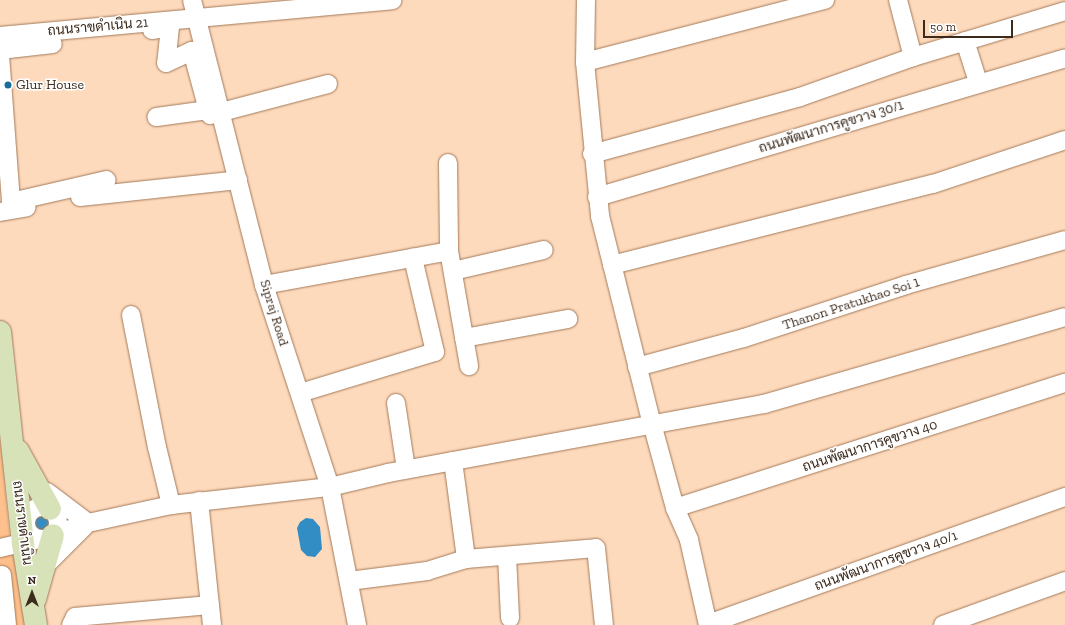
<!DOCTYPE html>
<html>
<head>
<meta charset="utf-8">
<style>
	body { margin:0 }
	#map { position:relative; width:1065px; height:625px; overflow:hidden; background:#fedabd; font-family:"Zilla Slab",Sarabun,serif }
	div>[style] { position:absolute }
	.green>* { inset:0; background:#fec08c }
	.water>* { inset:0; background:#338dc5 }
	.round { border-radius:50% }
	.roads { filter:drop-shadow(0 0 1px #a37a58) drop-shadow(0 0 1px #a37a58) }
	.minor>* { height:18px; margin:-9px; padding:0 9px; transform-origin:9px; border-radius:9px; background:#fff }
	.minor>.ring { margin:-9px; padding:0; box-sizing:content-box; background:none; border:18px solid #fff; border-radius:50% }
	.major>* { height:22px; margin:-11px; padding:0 11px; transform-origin:11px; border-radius:11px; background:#d8e2b9 }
	.dots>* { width:11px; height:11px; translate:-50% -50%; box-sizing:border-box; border:2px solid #fff; border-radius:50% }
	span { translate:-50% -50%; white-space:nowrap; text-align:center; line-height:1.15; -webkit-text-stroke:3px #fff; paint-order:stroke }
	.street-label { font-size:14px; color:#3c2b1d }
	.poi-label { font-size:14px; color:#3c2b1d }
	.left { translate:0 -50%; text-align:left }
	.north { position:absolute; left:12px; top:573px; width:40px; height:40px; -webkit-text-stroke:3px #fff; paint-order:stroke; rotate:0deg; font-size:11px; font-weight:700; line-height:16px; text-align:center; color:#3c2b1d }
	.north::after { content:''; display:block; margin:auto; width:14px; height:18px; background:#3c2b1d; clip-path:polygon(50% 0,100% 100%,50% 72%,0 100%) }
	.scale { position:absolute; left:923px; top:20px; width:90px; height:18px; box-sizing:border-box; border:2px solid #3c2b1d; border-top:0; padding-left:5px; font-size:12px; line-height:14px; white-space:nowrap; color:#3c2b1d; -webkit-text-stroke:3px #fff; paint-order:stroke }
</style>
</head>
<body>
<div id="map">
	<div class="green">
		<i style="clip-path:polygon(0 437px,10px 541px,0 543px)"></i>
		<i style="clip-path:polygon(23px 544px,36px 625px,0 625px,0 548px)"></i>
	</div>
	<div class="water">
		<i class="round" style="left:33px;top:514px;width:18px;height:18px"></i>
		<i style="clip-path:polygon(306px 518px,313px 519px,320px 527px,322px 549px,315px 557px,307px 556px,301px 550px,297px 528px,300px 522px)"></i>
	</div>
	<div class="roads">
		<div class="minor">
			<i style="left:192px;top:0;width:294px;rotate:75.8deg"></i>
			<i style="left:264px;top:285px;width:213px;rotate:71.9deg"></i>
			<i style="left:330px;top:487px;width:141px;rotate:78.9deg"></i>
			<i style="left:586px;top:0;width:62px;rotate:90.9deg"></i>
			<i style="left:585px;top:62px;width:155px;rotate:84.4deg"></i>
			<i style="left:600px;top:216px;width:210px;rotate:76deg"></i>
			<i style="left:651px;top:420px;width:91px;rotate:74.7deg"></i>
			<i style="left:675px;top:508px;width:35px;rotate:66deg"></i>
			<i style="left:689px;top:540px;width:87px;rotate:77.4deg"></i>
			<i style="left:898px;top:0;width:59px;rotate:75.3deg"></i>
			<i style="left:152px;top:30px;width:18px;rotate:-9deg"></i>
			<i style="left:170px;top:27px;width:36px;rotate:96deg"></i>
			<i style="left:166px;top:63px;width:29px;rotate:-25deg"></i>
			<i style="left:192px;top:51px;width:61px;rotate:74.8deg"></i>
			<i style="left:208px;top:110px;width:52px;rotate:172.3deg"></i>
			<i style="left:0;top:36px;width:394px;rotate:-5.2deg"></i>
			<i style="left:965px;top:41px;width:43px;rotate:72.4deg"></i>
			<i style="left:0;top:50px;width:53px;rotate:-6.5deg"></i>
			<i style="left:0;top:55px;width:147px;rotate:85.7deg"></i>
			<i style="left:11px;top:202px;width:98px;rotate:-12.9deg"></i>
			<i style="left:585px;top:62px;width:248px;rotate:-14.5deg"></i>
			<i style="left:210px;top:115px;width:122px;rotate:-14.7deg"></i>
			<i style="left:592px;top:154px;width:216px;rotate:-15.3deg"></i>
			<i style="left:800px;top:97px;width:120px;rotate:-19.5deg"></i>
			<i style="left:913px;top:57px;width:159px;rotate:-16.8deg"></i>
			<i style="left:448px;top:163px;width:88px;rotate:89.3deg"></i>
			<i style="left:449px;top:251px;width:117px;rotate:80.1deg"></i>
			<i style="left:80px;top:197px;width:159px;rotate:-6.1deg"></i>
			<i style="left:597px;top:197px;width:488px;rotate:-16.5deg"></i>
			<i style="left:0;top:212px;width:27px;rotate:-10deg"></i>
			<i style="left:612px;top:265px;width:331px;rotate:-14.2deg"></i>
			<i style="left:933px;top:184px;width:139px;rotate:-18.4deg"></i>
			<i style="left:453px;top:271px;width:93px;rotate:-13deg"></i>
			<i style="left:264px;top:285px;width:188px;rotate:-10.4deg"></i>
			<i style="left:131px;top:315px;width:135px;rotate:78.9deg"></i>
			<i style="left:157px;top:447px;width:60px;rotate:76.4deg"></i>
			<i style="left:464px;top:338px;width:106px;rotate:-10.4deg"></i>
			<i style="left:637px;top:367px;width:111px;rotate:-15.2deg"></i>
			<i style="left:744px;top:338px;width:170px;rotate:-18.1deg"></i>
			<i style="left:906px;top:285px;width:165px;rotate:-15.8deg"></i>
			<i style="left:300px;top:393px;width:141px;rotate:-16.9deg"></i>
			<i style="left:435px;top:352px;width:97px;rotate:-103.2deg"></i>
			<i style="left:396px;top:403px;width:67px;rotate:81.4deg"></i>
			<i style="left:453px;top:461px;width:99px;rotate:82.4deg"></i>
			<i style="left:47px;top:492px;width:51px;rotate:37.1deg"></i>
			<i style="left:199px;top:501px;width:125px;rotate:84deg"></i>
			<i class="ring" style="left:26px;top:507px;width:14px;height:14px"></i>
			<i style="left:675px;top:508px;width:410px;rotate:-17.8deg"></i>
			<i style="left:53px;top:535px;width:37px;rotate:-19deg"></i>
			<i style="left:88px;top:523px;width:85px;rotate:-12.2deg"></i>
			<i style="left:171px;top:505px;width:160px;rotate:-6.5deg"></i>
			<i style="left:330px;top:487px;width:60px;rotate:-13.6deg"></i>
			<i style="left:388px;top:473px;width:382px;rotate:-10.4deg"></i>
			<i style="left:764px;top:404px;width:313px;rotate:-16.1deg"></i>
			<i style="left:0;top:548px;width:37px;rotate:-13deg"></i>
			<i style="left:507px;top:556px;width:62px;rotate:87.2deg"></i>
			<i style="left:44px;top:567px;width:57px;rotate:-45deg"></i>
			<i style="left:2px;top:575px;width:50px;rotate:84.3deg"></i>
			<i style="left:349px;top:581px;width:79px;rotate:-7.3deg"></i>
			<i style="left:427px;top:571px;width:41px;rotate:-17.1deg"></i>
			<i style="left:466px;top:559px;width:130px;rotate:-4.8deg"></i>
			<i style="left:596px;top:548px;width:77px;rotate:84.1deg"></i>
			<i style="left:708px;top:624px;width:379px;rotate:-19.6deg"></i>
			<i style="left:71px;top:625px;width:9px;rotate:-63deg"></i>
			<i style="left:75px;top:617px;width:135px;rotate:-5.1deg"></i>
			<i style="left:943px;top:625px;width:130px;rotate:-19.8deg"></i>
		</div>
		<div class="major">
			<i style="left:0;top:332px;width:213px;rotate:83.8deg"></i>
			<i style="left:23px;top:544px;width:82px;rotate:80.9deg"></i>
			<i style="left:18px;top:451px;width:66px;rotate:61.1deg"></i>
			<i style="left:35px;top:599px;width:66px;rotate:-74.3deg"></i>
		</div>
	</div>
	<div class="dots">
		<i style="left:8px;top:85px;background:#186d9d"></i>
	</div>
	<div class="street-label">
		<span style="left:98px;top:27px;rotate:-5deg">ถนนราขดำเนิน 21</span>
		<span style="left:831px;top:127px;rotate:-17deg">ถนนพัฒนาการคูขวาง 30/1</span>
		<span style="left:851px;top:304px;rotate:-18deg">Thanon Pratukhao Soi 1</span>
		<span style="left:274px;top:313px;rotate:73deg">Sipraj Road</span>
		<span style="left:870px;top:446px;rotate:-18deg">ถนนพัฒนาการคูขวาง 40</span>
		<span style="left:22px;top:523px;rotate:83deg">ถนนราขดำเนิน</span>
		<span style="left:886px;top:561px;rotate:-20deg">ถนนพัฒนาการคูขวาง 40/1</span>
	</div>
	<div class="poi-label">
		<span class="left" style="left:16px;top:85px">Glur House</span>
	</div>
	<div class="north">N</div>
	<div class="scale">50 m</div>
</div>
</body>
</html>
